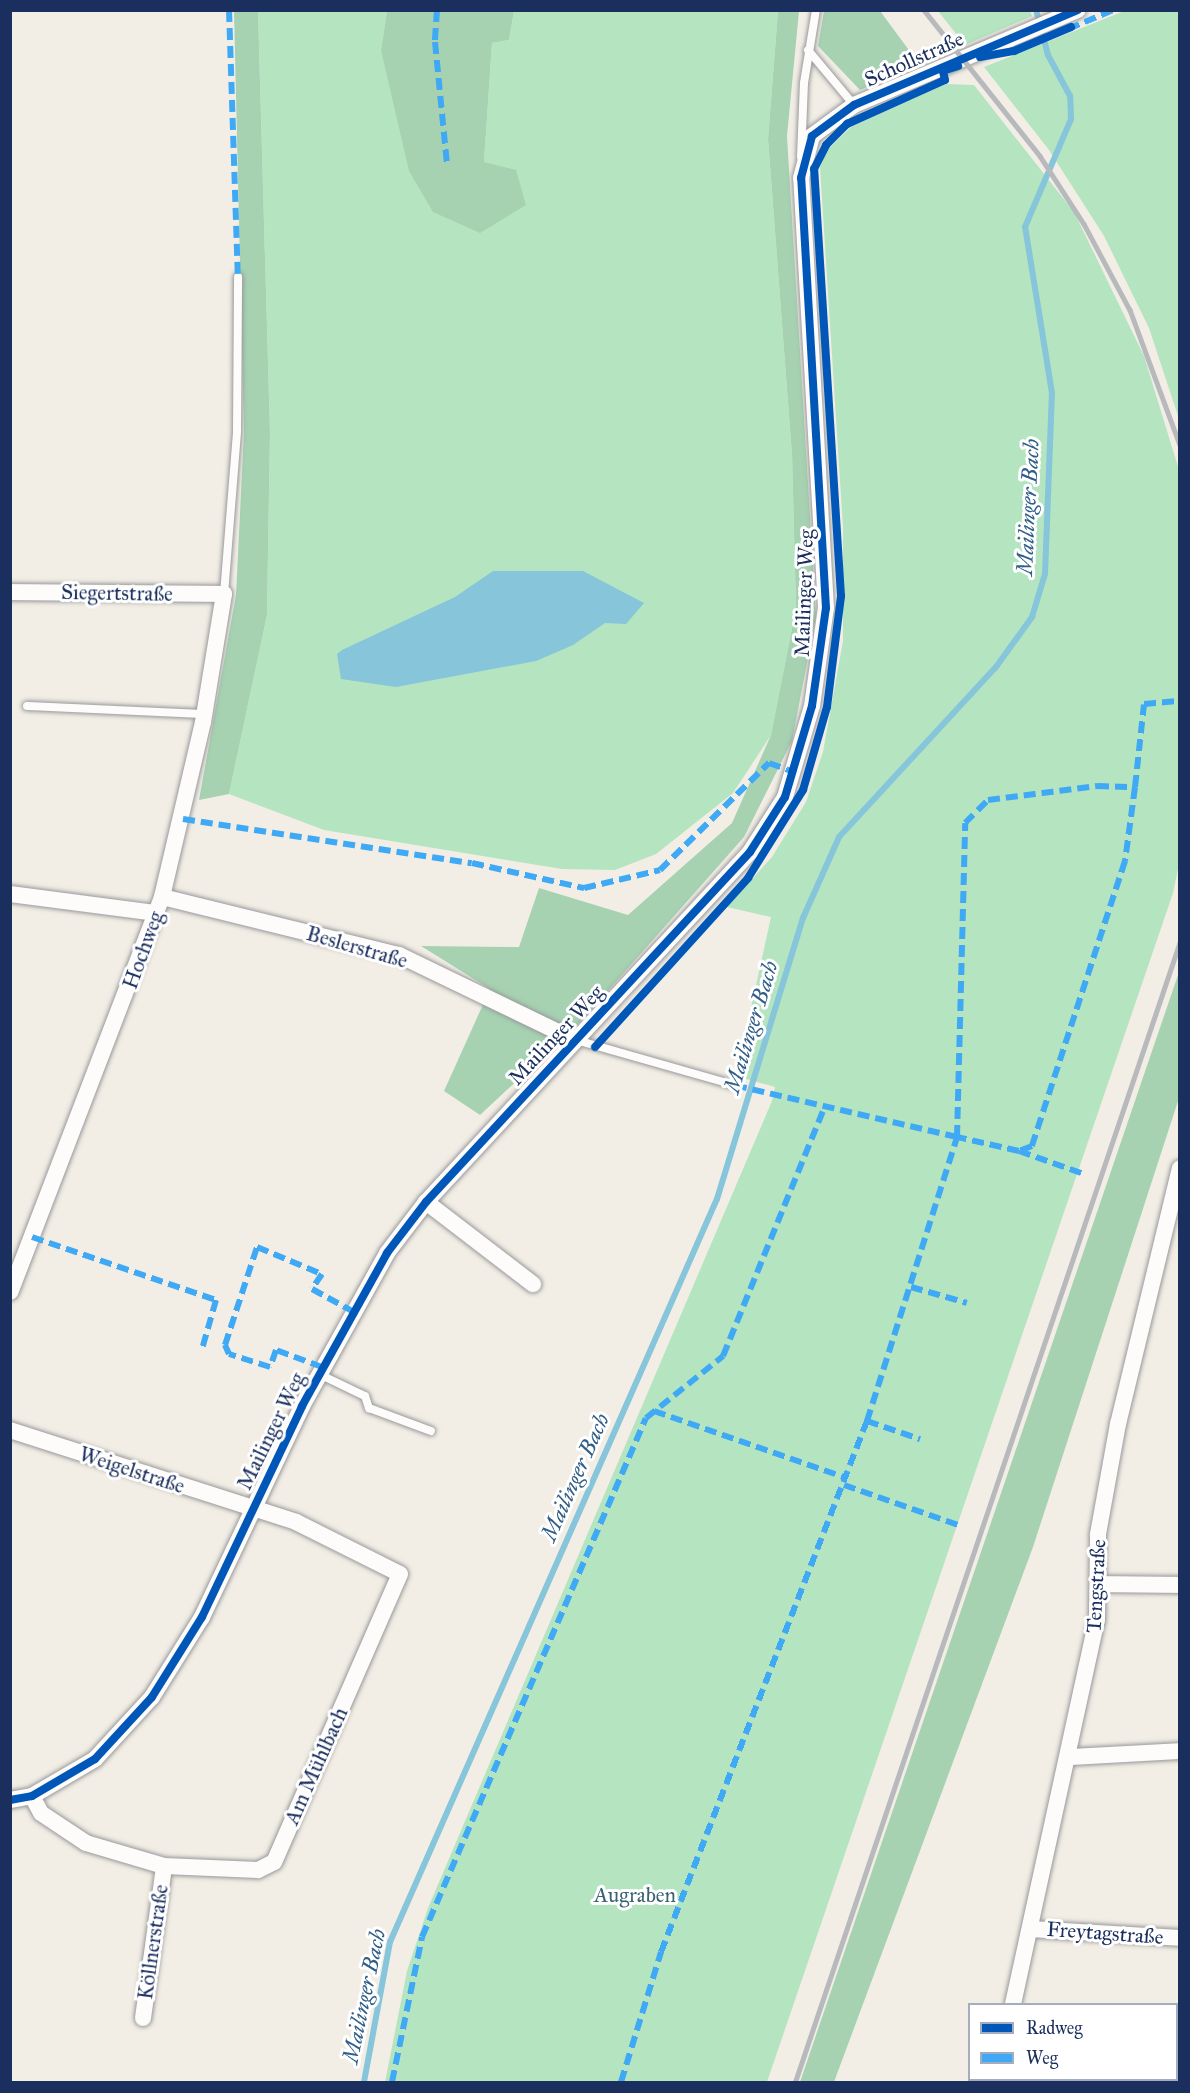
<!DOCTYPE html>
<html>
<head>
<meta charset="utf-8">
<style>
	body { margin:0 }
	#map { position:relative; width:1190px; height:2093px; overflow:hidden; background:#f2eee5; font-family:"IM FELL Great Primer",serif }
	div>[style] { position:absolute }
	.green>* { inset:0; background:#b4e4c0 }
	.forest>* { inset:0; background:#a6d2b1 }
	.water>* { inset:0; background:#86c5da }
	.stream>* { height:6px; margin:-3px; padding:0 3px; transform-origin:3px; border-radius:3px; background:#86c5da }
	.roads { filter:drop-shadow(0 0 2px #98999c) drop-shadow(0 0 2px #98999c) }
	.lane>* { height:8px; margin:-4px; padding:0 4px; transform-origin:4px; border-radius:4px; background:#fdfcfb }
	.street>* { height:16px; margin:-8px; padding:0 8px; transform-origin:8px; border-radius:8px; background:#fdfcfb }
	.rail>* { height:4.5px; margin:-2.25px; padding:0 2.25px; transform-origin:2.25px; border-radius:2.25px; background:#b7b9bd }
	.quiet>* { height:6px; margin-top:-3px; transform-origin:0; background:repeating-linear-gradient(90deg,#3fa9f5 0 12px,transparent 0 18px) }
	.cycleway>* { height:8px; margin:-4px; padding:0 4px; transform-origin:4px; border-radius:4px; background:#0057b8 }
	span { translate:-50% -50%; white-space:nowrap; text-align:center; line-height:1.15; -webkit-text-stroke:6px #fff; paint-order:stroke }
	.street-label { font-size:21px; color:#1b2f5e }
	.park-label { font-size:21px; color:#3a6372 }
	.water-label { font-size:22px; color:#305e88; font-style:italic }
	.frame { position:absolute; inset:0; border:12px solid #1b2f5e; pointer-events:none }
	.legend { position:absolute; left:968px; top:2003px; width:210px; height:78px; box-sizing:border-box; background:#fff; border:2px solid #a4acbf; margin:0; padding:8px 10px; list-style:none; font-size:18px; color:#1b2f5e }
	.legend li { display:flex; align-items:center; gap:12px; height:30px }
	.legend b { width:30px; border:2px solid #a4acbf }
</style>
</head>
<body>
<div id="map">
	<div class="green">
		<i style="clip-path:polygon(1127px 10px,1179px 11px,1179px 419px,1149px 328px,1104px 236px,1049px 150px,984px 67px)"></i>
		<i style="clip-path:polygon(258px 11px,387px 11px,381px 50px,484px 162px,492px 43px,509px 40px,514px 11px,778px 11px,768px 139px,792px 455px,796px 608px,771px 735px,733px 793px,656px 854px,615px 870px,562px 869px,324px 830px,229px 794px,267px 615px,270px 432px)"></i>
		<i style="clip-path:polygon(938px 11px,1030px 11px,1032px 16px,965px 45px)"></i>
		<i style="clip-path:polygon(945px 84px,974px 85px,1074px 212px,1144px 356px,1179px 470px,1180px 859px,1173px 893px,767px 2082px,385px 2082px,407px 1971px,428px 1908px,772px 1101px,775px 1087px,736px 1076px,771px 917px,727px 907px,772px 857px,806px 802px,823px 752px,843px 641px,843px 527px,820px 167px,827px 150px,851px 127px)"></i>
	</div>
	<div class="forest">
		<i style="clip-path:polygon(234px 11px,258px 11px,270px 432px,267px 615px,229px 794px,199px 800px,236px 595px,244px 432px)"></i>
		<i style="clip-path:polygon(387px 11px,514px 11px,509px 40px,492px 43px,484px 162px,516px 170px,526px 205px,480px 233px,433px 212px,409px 171px,381px 50px)"></i>
		<i style="clip-path:polygon(778px 11px,799px 11px,787px 136px,816px 616px,792px 741px,744px 837px,583px 1019px,480px 1115px,444px 1091px,490px 989px,421px 946px,519px 947px,539px 888px,628px 915px,732px 823px,771px 735px,796px 608px,792px 455px,768px 139px)"></i>
		<i style="clip-path:polygon(824px 11px,880px 11px,920px 65px,860px 90px,818px 46px)"></i>
		<i style="clip-path:polygon(1179px 972px,1179px 1098px,1033px 1547px,834px 2082px,800px 2082px)"></i>
	</div>
	<div class="water">
		<i style="clip-path:polygon(493px 571px,583px 571px,644px 603px,626px 624px,605px 623px,573px 645px,536px 661px,396px 687px,341px 679px,337px 654px,342px 650px,455px 597px)"></i>
	</div>
	<div class="stream">
		<i style="left:364px;top:2082px;width:142px;rotate:-79.5deg"></i>
		<i style="left:390px;top:1942px;width:812px;rotate:-66.25deg"></i>
		<i style="left:717px;top:1199px;width:294px;rotate:-73deg"></i>
		<i style="left:803px;top:918px;width:89px;rotate:-66deg"></i>
		<i style="left:839px;top:837px;width:231px;rotate:-47.3deg"></i>
		<i style="left:996px;top:667px;width:62px;rotate:-54.2deg"></i>
		<i style="left:1032px;top:617px;width:45px;rotate:-73.2deg"></i>
		<i style="left:1045px;top:574px;width:181px;rotate:-87.8deg"></i>
		<i style="left:1052px;top:393px;width:168px;rotate:-99.2deg"></i>
		<i style="left:1025px;top:227px;width:117px;rotate:-66.9deg"></i>
		<i style="left:1071px;top:119px;width:23px;rotate:-92deg"></i>
		<i style="left:1070px;top:96px;width:47px;rotate:-118.2deg"></i>
		<i style="left:1048px;top:55px;width:47px;rotate:-104.9deg"></i>
	</div>
	<div class="roads">
		<div class="lane">
			<i style="left:808px;top:50px;width:72px;rotate:50.1deg"></i>
			<i style="left:801px;top:157px;width:74px;rotate:-87.7deg"></i>
			<i style="left:804px;top:83px;width:74px;rotate:-80.7deg"></i>
			<i style="left:224px;top:594px;width:164px;rotate:-85.4deg"></i>
			<i style="left:237px;top:431px;width:154px;rotate:-89.6deg"></i>
			<i style="left:27px;top:706px;width:177px;rotate:2.6deg"></i>
			<i style="left:576px;top:1040px;width:164px;rotate:15.9deg"></i>
			<i style="left:319px;top:1374px;width:51px;rotate:25.6deg"></i>
			<i style="left:365px;top:1396px;width:13px;rotate:72deg"></i>
			<i style="left:369px;top:1408px;width:66px;rotate:20.4deg"></i>
		</div>
		<div class="street">
			<i style="left:10px;top:592px;width:214px;rotate:0.5deg"></i>
			<i style="left:224px;top:594px;width:130px;rotate:99.3deg"></i>
			<i style="left:203px;top:722px;width:180px;rotate:103.2deg"></i>
			<i style="left:162px;top:897px;width:423px;rotate:111deg"></i>
			<i style="left:10px;top:894px;width:148px;rotate:7.4deg"></i>
			<i style="left:162px;top:897px;width:244px;rotate:13.8deg"></i>
			<i style="left:399px;top:955px;width:195px;rotate:25.8deg"></i>
			<i style="left:426px;top:1202px;width:135px;rotate:37.5deg"></i>
			<i style="left:10px;top:1430px;width:300px;rotate:17.8deg"></i>
			<i style="left:296px;top:1522px;width:116px;rotate:26.6deg"></i>
			<i style="left:400px;top:1574px;width:314px;rotate:113.6deg"></i>
			<i style="left:274px;top:1862px;width:18px;rotate:153deg"></i>
			<i style="left:258px;top:1870px;width:94px;rotate:-177.6deg"></i>
			<i style="left:164px;top:1866px;width:81px;rotate:-163.6deg"></i>
			<i style="left:86px;top:1843px;width:54px;rotate:-146.3deg"></i>
			<i style="left:41px;top:1813px;width:19px;rotate:-118deg"></i>
			<i style="left:1098px;top:1584px;width:82px;rotate:0.7deg"></i>
			<i style="left:1070px;top:1757px;width:110px;rotate:-3.1deg"></i>
			<i style="left:10px;top:1800px;width:22px;rotate:-10deg"></i>
			<i style="left:32px;top:1796px;width:73px;rotate:-30.4deg"></i>
			<i style="left:95px;top:1759px;width:84px;rotate:-47.4deg"></i>
			<i style="left:152px;top:1697px;width:94px;rotate:-58deg"></i>
			<i style="left:202px;top:1617px;width:233px;rotate:-64.6deg"></i>
			<i style="left:302px;top:1406px;width:175px;rotate:-60.9deg"></i>
			<i style="left:387px;top:1253px;width:64px;rotate:-52.6deg"></i>
			<i style="left:426px;top:1202px;width:477px;rotate:-47.2deg"></i>
			<i style="left:750px;top:852px;width:65px;rotate:-57.5deg"></i>
			<i style="left:785px;top:797px;width:95px;rotate:-73.5deg"></i>
			<i style="left:812px;top:706px;width:99px;rotate:-81.9deg"></i>
			<i style="left:826px;top:608px;width:431px;rotate:-93.3deg"></i>
			<i style="left:801px;top:178px;width:43px;rotate:-75.3deg"></i>
			<i style="left:812px;top:136px;width:52px;rotate:-36.4deg"></i>
			<i style="left:854px;top:105px;width:243px;rotate:-23deg"></i>
			<i style="left:1030px;top:1929px;width:150px;rotate:3.4deg"></i>
			<i style="left:1013px;top:2004px;width:393px;rotate:-77.7deg"></i>
			<i style="left:1097px;top:1620px;width:86px;rotate:-89.3deg"></i>
			<i style="left:1098px;top:1534px;width:112px;rotate:-79.7deg"></i>
			<i style="left:1118px;top:1424px;width:263px;rotate:-76.4deg"></i>
			<i style="left:143px;top:2018px;width:153px;rotate:-82.1deg"></i>
			<i style="left:995px;top:2082px;width:2px;rotate:-63deg"></i>
		</div>
	</div>
	<div class="rail">
		<i style="left:924px;top:10px;width:186px;rotate:51.5deg"></i>
		<i style="left:1040px;top:156px;width:81px;rotate:57.1deg"></i>
		<i style="left:1084px;top:224px;width:98px;rotate:61.9deg"></i>
		<i style="left:1130px;top:310px;width:144px;rotate:69.7deg"></i>
		<i style="left:795px;top:2082px;width:1204px;rotate:-71.35deg"></i>
	</div>
	<div class="quiet">
		<i style="left:229px;top:10px;width:267px;rotate:88.1deg"></i>
		<i style="left:437px;top:10px;width:32px;rotate:94deg"></i>
		<i style="left:435px;top:42px;width:124px;rotate:84.4deg"></i>
		<i style="left:1068px;top:29px;width:49px;rotate:-22.9deg"></i>
		<i style="left:1097px;top:786px;width:38px;rotate:2deg"></i>
		<i style="left:1135px;top:787px;width:75px;rotate:97.7deg"></i>
		<i style="left:1125px;top:861px;width:300px;rotate:108.1deg"></i>
		<i style="left:1032px;top:1146px;width:14px;rotate:159deg"></i>
		<i style="left:1019px;top:1151px;width:64px;rotate:-167.3deg"></i>
		<i style="left:957px;top:1137px;width:314px;rotate:-88.5deg"></i>
		<i style="left:965px;top:823px;width:33px;rotate:-45deg"></i>
		<i style="left:988px;top:800px;width:110px;rotate:-7.3deg"></i>
		<i style="left:1135px;top:787px;width:83px;rotate:-83.8deg"></i>
		<i style="left:1144px;top:704px;width:36px;rotate:-5deg"></i>
		<i style="left:183px;top:819px;width:292px;rotate:8.7deg"></i>
		<i style="left:472px;top:863px;width:115px;rotate:12.6deg"></i>
		<i style="left:584px;top:888px;width:78px;rotate:-13.3deg"></i>
		<i style="left:660px;top:870px;width:153px;rotate:-44.5deg"></i>
		<i style="left:769px;top:763px;width:27px;rotate:20deg"></i>
		<i style="left:1019px;top:1151px;width:66px;rotate:19.5deg"></i>
		<i style="left:32px;top:1237px;width:194px;rotate:18.9deg"></i>
		<i style="left:216px;top:1300px;width:51px;rotate:105.9deg"></i>
		<i style="left:911px;top:1287px;width:58px;rotate:15.9deg"></i>
		<i style="left:322px;top:1367px;width:49px;rotate:-159.7deg"></i>
		<i style="left:276px;top:1350px;width:18px;rotate:109deg"></i>
		<i style="left:270px;top:1367px;width:43px;rotate:-162.4deg"></i>
		<i style="left:229px;top:1354px;width:10px;rotate:-114deg"></i>
		<i style="left:225px;top:1345px;width:103px;rotate:-71.9deg"></i>
		<i style="left:257px;top:1247px;width:70px;rotate:22.6deg"></i>
		<i style="left:322px;top:1274px;width:18px;rotate:124deg"></i>
		<i style="left:312px;top:1289px;width:46px;rotate:28.8deg"></i>
		<i style="left:654px;top:1411px;width:203px;rotate:19.2deg"></i>
		<i style="left:867px;top:1421px;width:56px;rotate:18.8deg"></i>
		<i style="left:844px;top:1485px;width:121px;rotate:19.3deg"></i>
		<i style="left:392px;top:2082px;width:148px;rotate:-78.3deg"></i>
		<i style="left:422px;top:1937px;width:565px;rotate:-66.66deg"></i>
		<i style="left:646px;top:1418px;width:99px;rotate:-38.8deg"></i>
		<i style="left:723px;top:1356px;width:268px;rotate:-67.8deg"></i>
		<i style="left:621px;top:2082px;width:136px;rotate:-72.9deg"></i>
		<i style="left:661px;top:1952px;width:570px;rotate:-68.8deg"></i>
		<i style="left:867px;top:1421px;width:298px;rotate:-72.4deg"></i>
		<i style="left:957px;top:1137px;width:229px;rotate:-166.9deg"></i>
	</div>
	<div class="cycleway">
		<i style="left:980px;top:57px;width:35px;rotate:-10deg"></i>
		<i style="left:1014px;top:51px;width:62px;rotate:-22.8deg"></i>
		<i style="left:595px;top:1047px;width:228px;rotate:-47.8deg"></i>
		<i style="left:748px;top:878px;width:104px;rotate:-58deg"></i>
		<i style="left:803px;top:790px;width:86px;rotate:-73.9deg"></i>
		<i style="left:827px;top:707px;width:112px;rotate:-82.8deg"></i>
		<i style="left:841px;top:596px;width:428px;rotate:-93.6deg"></i>
		<i style="left:814px;top:169px;width:27px;rotate:-63deg"></i>
		<i style="left:826px;top:145px;width:30px;rotate:-45deg"></i>
		<i style="left:847px;top:124px;width:107px;rotate:-24.2deg"></i>
		<i style="left:945px;top:80px;width:9px;rotate:-103deg"></i>
		<i style="left:943px;top:71px;width:16px;rotate:-18deg"></i>
		<i style="left:10px;top:1800px;width:22px;rotate:-10deg"></i>
		<i style="left:32px;top:1796px;width:73px;rotate:-30.4deg"></i>
		<i style="left:95px;top:1759px;width:84px;rotate:-47.4deg"></i>
		<i style="left:152px;top:1697px;width:94px;rotate:-58deg"></i>
		<i style="left:202px;top:1617px;width:233px;rotate:-64.6deg"></i>
		<i style="left:302px;top:1406px;width:175px;rotate:-60.9deg"></i>
		<i style="left:387px;top:1253px;width:64px;rotate:-52.6deg"></i>
		<i style="left:426px;top:1202px;width:477px;rotate:-47.2deg"></i>
		<i style="left:750px;top:852px;width:65px;rotate:-57.5deg"></i>
		<i style="left:785px;top:797px;width:95px;rotate:-73.5deg"></i>
		<i style="left:812px;top:706px;width:99px;rotate:-81.9deg"></i>
		<i style="left:826px;top:608px;width:431px;rotate:-93.3deg"></i>
		<i style="left:801px;top:178px;width:43px;rotate:-75.3deg"></i>
		<i style="left:812px;top:136px;width:52px;rotate:-36.4deg"></i>
		<i style="left:854px;top:105px;width:243px;rotate:-23deg"></i>
	</div>
	<div class="street-label">
		<span style="left:914px;top:59px;rotate:-24deg">Schollstraße</span>
		<span style="left:117px;top:593px;rotate:1deg">Siegertstraße</span>
		<span style="left:804px;top:593px;rotate:-88deg">Mailinger Weg</span>
		<span style="left:357px;top:947px;rotate:16deg">Beslerstraße</span>
		<span style="left:143px;top:950px;rotate:-70deg">Hochweg</span>
		<span style="left:556px;top:1035px;rotate:-47deg">Mailinger Weg</span>
		<span style="left:271px;top:1431px;rotate:-64deg">Mailinger Weg</span>
		<span style="left:132px;top:1470px;rotate:18deg">Weigelstraße</span>
		<span style="left:1096px;top:1586px;rotate:-87deg">Tengstraße</span>
		<span style="left:316px;top:1766px;rotate:-66deg">Am Mühlbach</span>
		<span style="left:1105px;top:1933px;rotate:4deg">Freytagstraße</span>
		<span style="left:153px;top:1942px;rotate:-82deg">Köllnerstraße</span>
	</div>
	<div class="park-label">
		<span style="left:635px;top:1895px">Augraben</span>
	</div>
	<div class="water-label">
		<span style="left:1028px;top:507px;rotate:-87deg">Mailinger Bach</span>
		<span style="left:751px;top:1027px;rotate:-73deg">Mailinger Bach</span>
		<span style="left:575px;top:1477px;rotate:-66deg">Mailinger Bach</span>
		<span style="left:364px;top:1996px;rotate:-78deg">Mailinger Bach</span>
	</div>
	<div class="frame"></div>
	<ul class="legend">
	<li><b style="height:8px;background:#0057b8"></b>Radweg</li>
	<li><b style="height:8px;background:#3fa9f5"></b>Weg</li>
	</ul>
</div>
</body>
</html>
